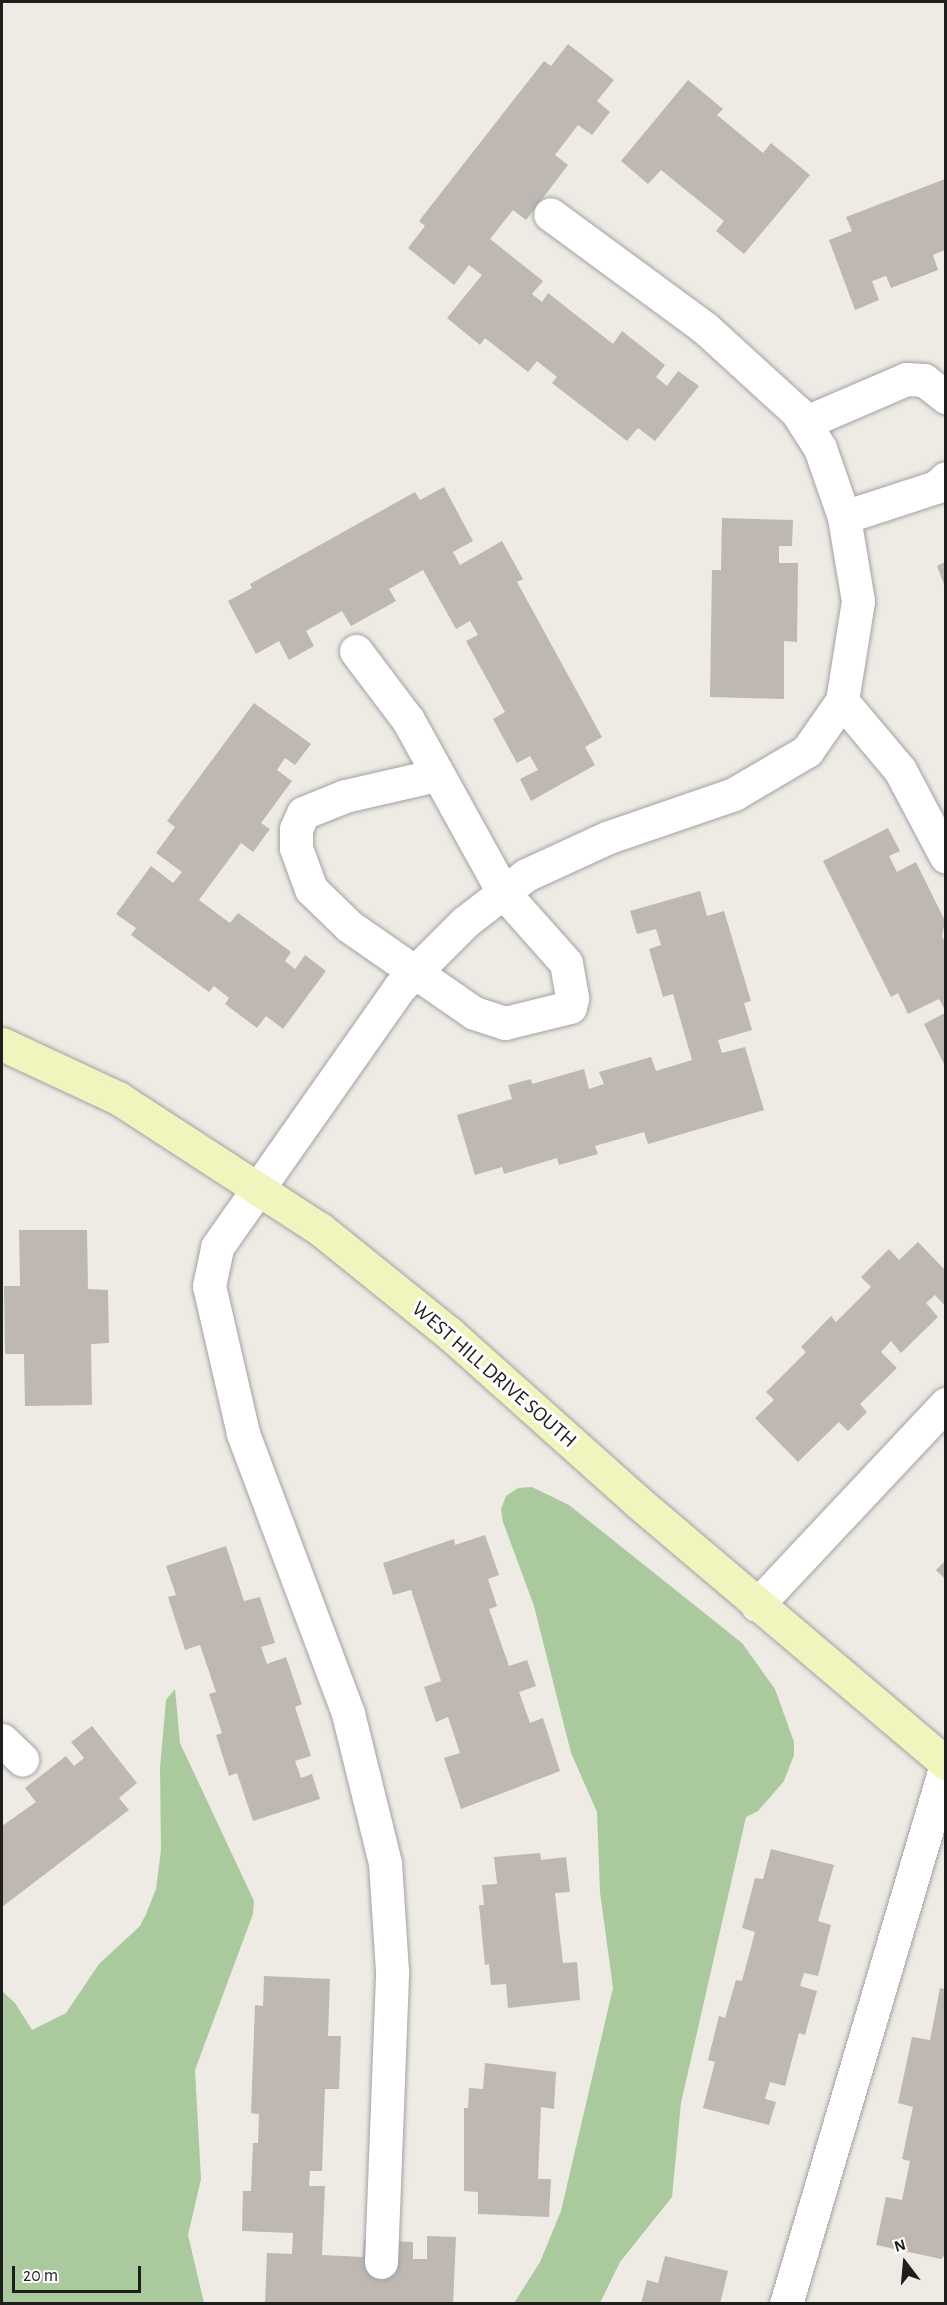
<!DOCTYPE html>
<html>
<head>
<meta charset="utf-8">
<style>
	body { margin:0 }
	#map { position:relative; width:947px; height:2305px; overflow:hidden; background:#eeebe5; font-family:"Alegreya Sans",sans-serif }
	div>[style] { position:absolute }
	.forest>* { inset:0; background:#aaca9d }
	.building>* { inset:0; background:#beb7b2 }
	.roads { filter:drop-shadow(0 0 2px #a2a2a2) drop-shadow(0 0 2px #a2a2a2) }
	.street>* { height:33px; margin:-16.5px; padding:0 16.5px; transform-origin:16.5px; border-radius:16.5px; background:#fff }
	.secondary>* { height:33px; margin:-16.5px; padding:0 16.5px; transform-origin:16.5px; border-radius:16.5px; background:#f2f4bd }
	span { translate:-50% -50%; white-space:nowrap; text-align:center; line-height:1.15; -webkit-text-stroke:6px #fff; paint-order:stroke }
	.street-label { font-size:21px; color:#1e1e1e }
	.frame { position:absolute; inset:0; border:3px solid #1e1e1e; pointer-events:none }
	.north { position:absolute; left:875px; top:2233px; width:60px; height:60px; -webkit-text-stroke:4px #fff; paint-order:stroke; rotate:344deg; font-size:16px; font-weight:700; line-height:24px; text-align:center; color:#1e1e1e }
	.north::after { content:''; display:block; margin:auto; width:21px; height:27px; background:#1e1e1e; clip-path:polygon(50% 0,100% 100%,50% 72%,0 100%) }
	.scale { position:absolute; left:12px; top:2266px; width:129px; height:27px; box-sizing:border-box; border:3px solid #1e1e1e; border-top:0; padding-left:8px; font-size:18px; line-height:21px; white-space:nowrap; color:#1e1e1e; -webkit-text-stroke:4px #fff; paint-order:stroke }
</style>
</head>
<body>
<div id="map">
	<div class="forest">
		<i style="clip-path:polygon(532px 1487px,569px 1505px,742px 1643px,775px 1689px,794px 1742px,794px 1755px,784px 1781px,758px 1811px,746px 1817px,681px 2103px,672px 2197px,620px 2262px,600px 2303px,514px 2303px,540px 2262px,561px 2211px,613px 1988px,600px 1892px,597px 1812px,571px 1753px,534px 1606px,503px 1522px,501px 1509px,506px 1496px,518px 1488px)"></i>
		<i style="clip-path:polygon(175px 1689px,180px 1743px,254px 1901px,253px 1914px,195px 2070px,201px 2179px,188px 2235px,204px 2303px,2px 2303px,2px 1991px,15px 2003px,32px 2030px,66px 2013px,99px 1964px,140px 1926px,146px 1914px,156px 1889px,161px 1850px,160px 1768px,166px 1700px)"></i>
	</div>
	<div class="building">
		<i style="clip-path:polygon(568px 44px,614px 80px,597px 101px,610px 112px,592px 135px,578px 125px,555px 155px,568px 165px,526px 220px,513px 210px,490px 239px,543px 281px,532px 294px,542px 302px,548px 293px,613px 344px,622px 331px,665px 365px,656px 377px,667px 386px,678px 371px,699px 386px,655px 441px,638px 428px,627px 441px,552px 383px,557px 377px,537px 361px,528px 372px,485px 338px,480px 345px,447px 318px,482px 275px,469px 265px,454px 285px,408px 248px,425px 226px,419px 221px,544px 61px,551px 66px)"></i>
		<i style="clip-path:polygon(688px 80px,723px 109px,717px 115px,763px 153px,771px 143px,810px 175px,744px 254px,716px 231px,724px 221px,661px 170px,648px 184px,621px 161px)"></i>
		<i style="clip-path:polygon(945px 179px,945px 250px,933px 255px,938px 270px,891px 288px,886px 276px,872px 281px,879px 300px,855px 310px,829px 240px,852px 231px,846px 217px)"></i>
		<i style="clip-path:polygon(444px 487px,473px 541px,453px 552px,460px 565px,502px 541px,523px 579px,517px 582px,602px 737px,585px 747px,595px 765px,531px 801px,520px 779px,538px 770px,530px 756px,517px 763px,493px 719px,505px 712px,466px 641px,478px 635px,470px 621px,456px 629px,423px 570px,389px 589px,396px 601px,351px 626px,342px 611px,306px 631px,314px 646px,289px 660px,279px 641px,256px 654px,228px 601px,252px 588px,250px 584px,415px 492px,420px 500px)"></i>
		<i style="clip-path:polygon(722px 518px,793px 520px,792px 546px,779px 546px,779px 563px,798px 563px,797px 642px,784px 641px,784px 699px,710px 697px,712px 570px,721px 570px)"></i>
		<i style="clip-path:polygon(945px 562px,945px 587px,937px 566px)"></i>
		<i style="clip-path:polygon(254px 703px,311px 744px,295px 765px,285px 758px,277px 770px,292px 781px,261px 823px,270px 829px,253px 852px,241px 843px,199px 900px,230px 923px,238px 913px,291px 952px,285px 961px,295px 969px,305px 955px,326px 971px,283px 1029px,266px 1016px,257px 1028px,225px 1004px,229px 998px,214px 986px,209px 992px,131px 935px,136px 928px,116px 914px,151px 866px,173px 883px,182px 872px,156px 853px,175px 827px,167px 821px)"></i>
		<i style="clip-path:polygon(888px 828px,900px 851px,889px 856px,897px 872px,916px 862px,945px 921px,942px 936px,945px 943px,945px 1010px,939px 999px,908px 1014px,898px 993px,891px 997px,823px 861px)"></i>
		<i style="clip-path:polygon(700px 891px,707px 916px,724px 911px,751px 1001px,744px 1003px,752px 1030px,718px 1040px,722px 1053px,745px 1047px,764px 1110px,648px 1144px,644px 1132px,595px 1146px,598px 1154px,559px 1165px,557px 1158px,504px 1174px,502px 1167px,475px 1175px,457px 1115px,512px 1099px,508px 1085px,531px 1079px,532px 1084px,584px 1069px,589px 1089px,604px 1084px,599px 1072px,651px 1057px,656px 1071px,692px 1060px,673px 994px,663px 997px,649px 949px,661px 945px,656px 929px,637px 934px,630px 911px)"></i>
		<i style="clip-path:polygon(945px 1013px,945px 1066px,924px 1024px)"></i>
		<i style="clip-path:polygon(19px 1230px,87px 1230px,88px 1289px,108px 1290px,109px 1343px,91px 1344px,92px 1405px,25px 1406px,24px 1354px,5px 1354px,4px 1286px,20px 1286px)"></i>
		<i style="clip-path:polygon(918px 1242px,945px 1270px,945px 1306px,935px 1295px,926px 1303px,938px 1317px,901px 1353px,891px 1341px,881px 1352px,897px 1368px,860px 1404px,867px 1412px,848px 1431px,839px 1422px,798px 1462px,755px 1418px,774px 1400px,766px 1392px,806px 1352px,801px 1347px,831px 1316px,836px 1322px,871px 1287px,861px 1277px,889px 1249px,899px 1260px)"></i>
		<i style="clip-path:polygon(485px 1535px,499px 1575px,488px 1579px,497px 1606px,489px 1609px,509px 1666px,527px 1660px,536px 1686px,519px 1692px,530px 1723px,543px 1718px,560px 1771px,461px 1809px,444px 1758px,460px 1753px,448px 1717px,436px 1722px,424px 1687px,441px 1681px,411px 1590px,393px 1595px,383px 1563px,454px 1539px,455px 1545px)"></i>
		<i style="clip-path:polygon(226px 1546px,244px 1601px,260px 1597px,275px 1643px,261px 1647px,267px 1664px,286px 1657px,302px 1704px,295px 1707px,311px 1756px,295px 1761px,301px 1778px,312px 1774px,320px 1799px,253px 1821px,237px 1773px,229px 1776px,216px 1735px,222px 1733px,209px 1694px,216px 1692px,200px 1645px,185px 1650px,168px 1597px,176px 1595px,166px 1566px)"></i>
		<i style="clip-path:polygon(945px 1561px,945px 1579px,936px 1570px)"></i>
		<i style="clip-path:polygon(92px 1726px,137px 1783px,119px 1798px,129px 1810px,2px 1907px,2px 1826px,36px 1802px,25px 1788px,66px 1756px,74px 1766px,84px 1758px,71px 1742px)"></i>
		<i style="clip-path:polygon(771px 1849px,834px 1865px,818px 1921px,831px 1925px,818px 1976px,804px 1973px,800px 1986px,817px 1991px,805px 2035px,799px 2033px,785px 2086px,770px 2082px,765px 2099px,776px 2102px,769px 2125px,703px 2108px,715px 2062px,708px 2060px,719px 2016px,725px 2018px,736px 1980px,742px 1981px,755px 1932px,742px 1928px,755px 1878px,763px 1879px)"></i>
		<i style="clip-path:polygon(540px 1853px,541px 1860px,566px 1857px,570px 1892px,555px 1893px,559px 1929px,563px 1963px,577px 1962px,580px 2000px,508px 2008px,506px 1984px,491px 1985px,489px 1964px,485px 1965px,479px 1905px,484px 1905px,482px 1885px,497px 1884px,494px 1857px)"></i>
		<i style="clip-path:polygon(264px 1976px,330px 1979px,328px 2036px,341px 2036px,339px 2089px,325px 2089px,322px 2171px,310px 2171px,309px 2186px,325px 2186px,322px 2255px,363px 2257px,364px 2240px,413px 2242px,413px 2259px,427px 2259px,427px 2236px,456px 2237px,453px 2304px,265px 2304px,267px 2253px,292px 2254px,293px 2233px,242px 2231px,243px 2191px,251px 2191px,253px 2143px,258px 2143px,259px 2114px,251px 2113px,255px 2005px,263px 2006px)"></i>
		<i style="clip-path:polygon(940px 1988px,945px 1989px,945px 2255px,941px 2259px,876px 2245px,886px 2197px,902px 2200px,910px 2161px,902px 2159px,913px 2107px,898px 2103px,912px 2037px,930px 2040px)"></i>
		<i style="clip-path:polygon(485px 2063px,556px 2072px,554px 2109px,541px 2107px,538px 2179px,551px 2179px,549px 2217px,478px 2214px,478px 2192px,464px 2191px,464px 2108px,468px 2108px,469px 2088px,483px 2089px)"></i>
		<i style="clip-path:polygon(665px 2256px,728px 2271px,720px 2304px,641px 2304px,647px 2280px,658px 2283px)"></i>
	</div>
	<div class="roads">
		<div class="street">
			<i style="left:804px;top:423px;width:111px;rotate:-23.3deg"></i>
			<i style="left:906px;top:379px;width:18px;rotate:3deg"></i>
			<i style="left:924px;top:380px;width:28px;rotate:38deg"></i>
			<i style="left:844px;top:517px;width:97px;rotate:-18.1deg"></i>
			<i style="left:936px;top:487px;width:13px;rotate:-42deg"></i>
			<i style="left:356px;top:651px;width:86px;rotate:53deg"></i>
			<i style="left:408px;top:720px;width:196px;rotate:61.1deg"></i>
			<i style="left:503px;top:892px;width:95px;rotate:48.4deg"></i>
			<i style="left:566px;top:963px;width:36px;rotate:80deg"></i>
			<i style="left:572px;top:998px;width:9px;rotate:103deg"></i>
			<i style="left:570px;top:1007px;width:67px;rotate:166.2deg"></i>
			<i style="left:505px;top:1023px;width:33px;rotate:-162deg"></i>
			<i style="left:474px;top:1013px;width:152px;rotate:-145.2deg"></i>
			<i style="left:349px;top:926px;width:53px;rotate:-135.8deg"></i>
			<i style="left:311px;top:889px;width:44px;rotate:-110.1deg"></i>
			<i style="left:296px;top:848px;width:19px;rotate:-90deg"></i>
			<i style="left:296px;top:829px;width:17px;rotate:-66deg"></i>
			<i style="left:303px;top:813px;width:45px;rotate:-22deg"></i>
			<i style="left:345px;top:796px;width:94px;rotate:-12.9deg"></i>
			<i style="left:842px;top:701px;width:90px;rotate:50deg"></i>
			<i style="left:900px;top:770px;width:98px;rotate:62.1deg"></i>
			<i style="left:757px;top:1605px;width:276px;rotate:-46.8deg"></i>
			<i style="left:2px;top:1740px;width:28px;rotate:44deg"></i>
			<i style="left:381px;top:2262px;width:291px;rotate:-87.8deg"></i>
			<i style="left:392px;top:1971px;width:108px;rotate:-93.7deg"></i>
			<i style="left:385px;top:1863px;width:154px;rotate:-103.9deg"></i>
			<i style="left:348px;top:1713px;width:299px;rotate:-110.6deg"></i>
			<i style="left:243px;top:1433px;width:151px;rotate:-103deg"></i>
			<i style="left:209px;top:1286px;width:40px;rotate:-78deg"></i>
			<i style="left:217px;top:1247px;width:317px;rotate:-54.9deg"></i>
			<i style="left:399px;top:988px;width:93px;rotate:-45deg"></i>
			<i style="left:465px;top:922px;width:77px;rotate:-37.6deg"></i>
			<i style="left:526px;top:875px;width:91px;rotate:-24.6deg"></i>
			<i style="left:609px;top:837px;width:132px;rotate:-19deg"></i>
			<i style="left:734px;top:794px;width:85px;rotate:-30.5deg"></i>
			<i style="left:807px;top:751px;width:61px;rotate:-55deg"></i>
			<i style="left:842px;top:701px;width:101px;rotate:-80.9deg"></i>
			<i style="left:858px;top:601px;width:85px;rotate:-99.5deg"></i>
			<i style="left:844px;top:517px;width:73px;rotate:-109.2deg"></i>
			<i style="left:820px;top:448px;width:43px;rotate:-122.6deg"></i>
			<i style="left:797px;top:412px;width:125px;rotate:-137.6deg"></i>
			<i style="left:705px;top:328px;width:192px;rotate:-143.7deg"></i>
			<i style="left:786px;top:2304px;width:562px;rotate:-73.47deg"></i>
		</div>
		<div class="secondary">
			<i style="left:2px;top:1044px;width:128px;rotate:25deg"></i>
			<i style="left:118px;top:1098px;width:241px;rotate:33deg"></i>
			<i style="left:320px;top:1229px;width:166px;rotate:38.9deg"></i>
			<i style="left:449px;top:1333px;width:254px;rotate:41.8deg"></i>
			<i style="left:638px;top:1502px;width:404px;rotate:40.3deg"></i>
		</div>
	</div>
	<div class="street-label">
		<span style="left:494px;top:1375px;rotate:41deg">WEST HILL DRIVE SOUTH</span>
	</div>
	<div class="frame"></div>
	<div class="north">N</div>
	<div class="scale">20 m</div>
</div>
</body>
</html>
